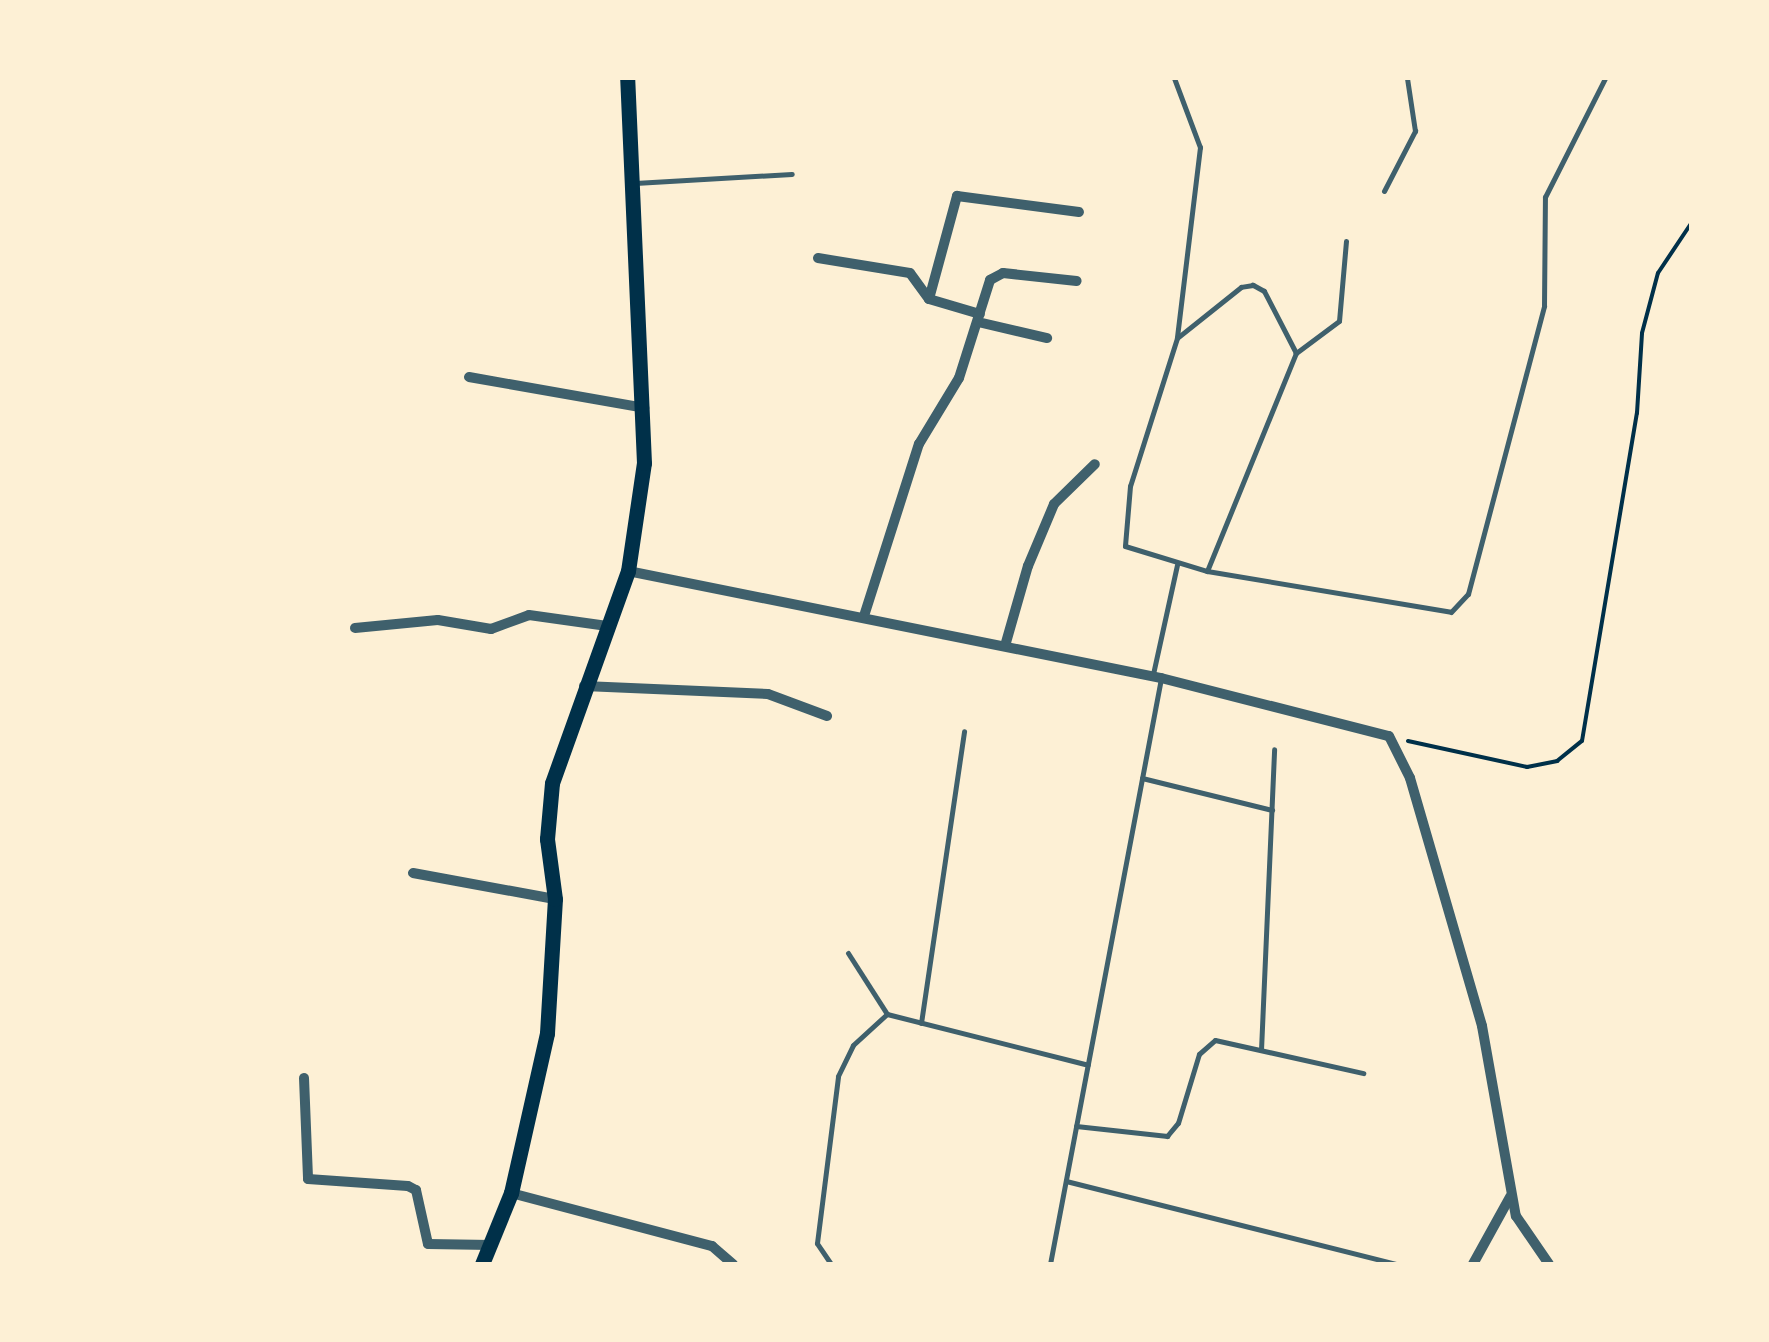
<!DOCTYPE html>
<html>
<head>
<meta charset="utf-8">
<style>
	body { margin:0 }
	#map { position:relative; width:1769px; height:1342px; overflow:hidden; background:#fdf0d5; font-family:"Space Grotesk",sans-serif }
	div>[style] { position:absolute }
	.path>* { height:4px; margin:-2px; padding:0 2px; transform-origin:2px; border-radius:2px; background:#003049 }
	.service>* { height:5px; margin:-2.5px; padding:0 2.5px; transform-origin:2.5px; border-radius:2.5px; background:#3f606c }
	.minor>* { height:10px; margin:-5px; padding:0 5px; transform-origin:5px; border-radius:5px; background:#3f606c }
	.secondary>* { height:15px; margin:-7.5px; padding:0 7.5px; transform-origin:7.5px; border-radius:7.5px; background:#003049 }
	span { translate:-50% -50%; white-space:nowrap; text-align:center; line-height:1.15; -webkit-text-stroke:9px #fdf0d5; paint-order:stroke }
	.frame { position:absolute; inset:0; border:80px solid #fdf0d5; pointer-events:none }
</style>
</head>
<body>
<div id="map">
	<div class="path">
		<i style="left:1408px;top:741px;width:122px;rotate:12.3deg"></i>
		<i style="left:1527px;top:767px;width:31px;rotate:-11deg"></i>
		<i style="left:1557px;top:761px;width:32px;rotate:-39deg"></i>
		<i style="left:1582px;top:741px;width:333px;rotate:-80.5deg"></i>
		<i style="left:1637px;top:413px;width:80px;rotate:-86.4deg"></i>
		<i style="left:1642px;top:333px;width:62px;rotate:-75.1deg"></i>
		<i style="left:1658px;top:273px;width:61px;rotate:-56.3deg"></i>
	</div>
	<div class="service">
		<i style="left:1174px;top:78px;width:74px;rotate:69.4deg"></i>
		<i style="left:1200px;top:147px;width:192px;rotate:96.9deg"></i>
		<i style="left:635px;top:183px;width:157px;rotate:-3.3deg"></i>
		<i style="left:1384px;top:191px;width:68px;rotate:-62.7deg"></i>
		<i style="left:1415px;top:131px;width:54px;rotate:-98.6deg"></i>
		<i style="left:1346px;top:241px;width:80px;rotate:95deg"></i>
		<i style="left:1339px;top:321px;width:54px;rotate:143.3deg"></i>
		<i style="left:1296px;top:353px;width:70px;rotate:-117.3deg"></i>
		<i style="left:1264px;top:291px;width:13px;rotate:-151deg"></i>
		<i style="left:1253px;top:285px;width:12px;rotate:171deg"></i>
		<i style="left:1241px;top:287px;width:82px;rotate:141.4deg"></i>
		<i style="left:1177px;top:338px;width:155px;rotate:107.6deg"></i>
		<i style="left:1130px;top:486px;width:60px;rotate:94.8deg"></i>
		<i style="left:1125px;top:546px;width:86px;rotate:17deg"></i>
		<i style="left:1207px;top:571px;width:247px;rotate:9.5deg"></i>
		<i style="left:1451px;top:612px;width:25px;rotate:-47deg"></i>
		<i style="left:1468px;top:594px;width:298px;rotate:-75.2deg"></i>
		<i style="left:1544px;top:306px;width:109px;rotate:-89.5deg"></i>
		<i style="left:1545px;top:197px;width:133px;rotate:-63.2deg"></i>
		<i style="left:1207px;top:571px;width:235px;rotate:-67.8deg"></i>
		<i style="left:1153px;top:674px;width:112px;rotate:-77.6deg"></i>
		<i style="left:1142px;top:778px;width:134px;rotate:13.8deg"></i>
		<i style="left:848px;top:953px;width:72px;rotate:57.4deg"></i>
		<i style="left:887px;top:1014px;width:207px;rotate:14.2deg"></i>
		<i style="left:921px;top:1023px;width:295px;rotate:-81.6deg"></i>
		<i style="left:1261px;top:1050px;width:301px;rotate:-87.5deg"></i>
		<i style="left:1076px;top:1126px;width:92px;rotate:6.3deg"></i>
		<i style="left:1167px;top:1136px;width:17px;rotate:-50deg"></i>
		<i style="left:1178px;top:1123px;width:72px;rotate:-73.1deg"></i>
		<i style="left:1199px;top:1054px;width:21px;rotate:-41deg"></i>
		<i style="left:1215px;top:1040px;width:152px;rotate:12.6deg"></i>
		<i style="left:1066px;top:1181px;width:340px;rotate:14.1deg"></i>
		<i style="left:831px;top:1264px;width:25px;rotate:-124deg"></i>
		<i style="left:817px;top:1243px;width:168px;rotate:-82.8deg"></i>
		<i style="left:838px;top:1076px;width:34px;rotate:-64deg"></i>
		<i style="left:853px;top:1045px;width:46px;rotate:-42.4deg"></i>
		<i style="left:1050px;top:1264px;width:596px;rotate:-79.27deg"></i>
	</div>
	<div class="minor">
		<i style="left:818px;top:258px;width:93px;rotate:9.3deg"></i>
		<i style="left:910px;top:273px;width:32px;rotate:54deg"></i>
		<i style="left:929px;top:299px;width:53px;rotate:16.4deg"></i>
		<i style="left:929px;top:299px;width:107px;rotate:-74.8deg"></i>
		<i style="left:957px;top:196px;width:123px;rotate:7.5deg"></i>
		<i style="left:978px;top:322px;width:71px;rotate:13.1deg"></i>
		<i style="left:469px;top:377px;width:178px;rotate:10deg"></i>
		<i style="left:628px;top:571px;width:544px;rotate:11.35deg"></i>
		<i style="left:1161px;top:678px;width:235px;rotate:14.3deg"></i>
		<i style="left:1389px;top:736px;width:47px;rotate:63.4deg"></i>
		<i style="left:1410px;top:778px;width:258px;rotate:73.8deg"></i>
		<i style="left:1482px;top:1026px;width:193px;rotate:79.9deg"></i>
		<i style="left:1516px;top:1216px;width:58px;rotate:55.5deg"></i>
		<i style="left:864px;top:616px;width:181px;rotate:-72.3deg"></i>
		<i style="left:919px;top:444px;width:77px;rotate:-58.8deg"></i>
		<i style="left:959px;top:378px;width:103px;rotate:-72.4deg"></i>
		<i style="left:990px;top:280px;width:15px;rotate:-28deg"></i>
		<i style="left:1003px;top:273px;width:74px;rotate:6.2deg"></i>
		<i style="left:355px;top:628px;width:83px;rotate:-5.5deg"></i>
		<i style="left:438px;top:620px;width:54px;rotate:9.6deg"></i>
		<i style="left:491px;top:629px;width:40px;rotate:-20.2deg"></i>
		<i style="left:529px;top:615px;width:79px;rotate:8deg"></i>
		<i style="left:1005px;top:646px;width:83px;rotate:-74deg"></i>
		<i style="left:1028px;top:566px;width:67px;rotate:-67.2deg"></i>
		<i style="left:1054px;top:504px;width:57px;rotate:-44.3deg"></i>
		<i style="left:584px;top:686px;width:184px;rotate:2.5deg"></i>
		<i style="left:768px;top:694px;width:63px;rotate:20.4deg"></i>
		<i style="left:413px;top:873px;width:144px;rotate:10.4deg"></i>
		<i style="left:304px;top:1078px;width:101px;rotate:87.7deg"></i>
		<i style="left:308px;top:1179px;width:100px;rotate:4deg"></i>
		<i style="left:408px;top:1186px;width:9px;rotate:27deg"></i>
		<i style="left:416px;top:1190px;width:55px;rotate:77.5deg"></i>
		<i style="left:428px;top:1244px;width:63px;rotate:0.9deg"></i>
		<i style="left:511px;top:1193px;width:208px;rotate:14.8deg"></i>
		<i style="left:712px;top:1246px;width:28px;rotate:41deg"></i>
		<i style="left:1473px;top:1264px;width:77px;rotate:-61.1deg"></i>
	</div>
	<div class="secondary">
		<i style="left:482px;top:1264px;width:77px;rotate:-67.8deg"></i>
		<i style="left:511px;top:1193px;width:164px;rotate:-77.3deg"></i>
		<i style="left:547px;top:1033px;width:134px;rotate:-86.6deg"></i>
		<i style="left:555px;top:899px;width:61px;rotate:-97.6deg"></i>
		<i style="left:547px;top:839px;width:56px;rotate:-84.9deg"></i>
		<i style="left:552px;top:783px;width:225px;rotate:-70.3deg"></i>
		<i style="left:628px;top:571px;width:109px;rotate:-81.6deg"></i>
		<i style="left:644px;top:463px;width:385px;rotate:-92.5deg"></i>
	</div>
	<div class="frame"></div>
</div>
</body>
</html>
